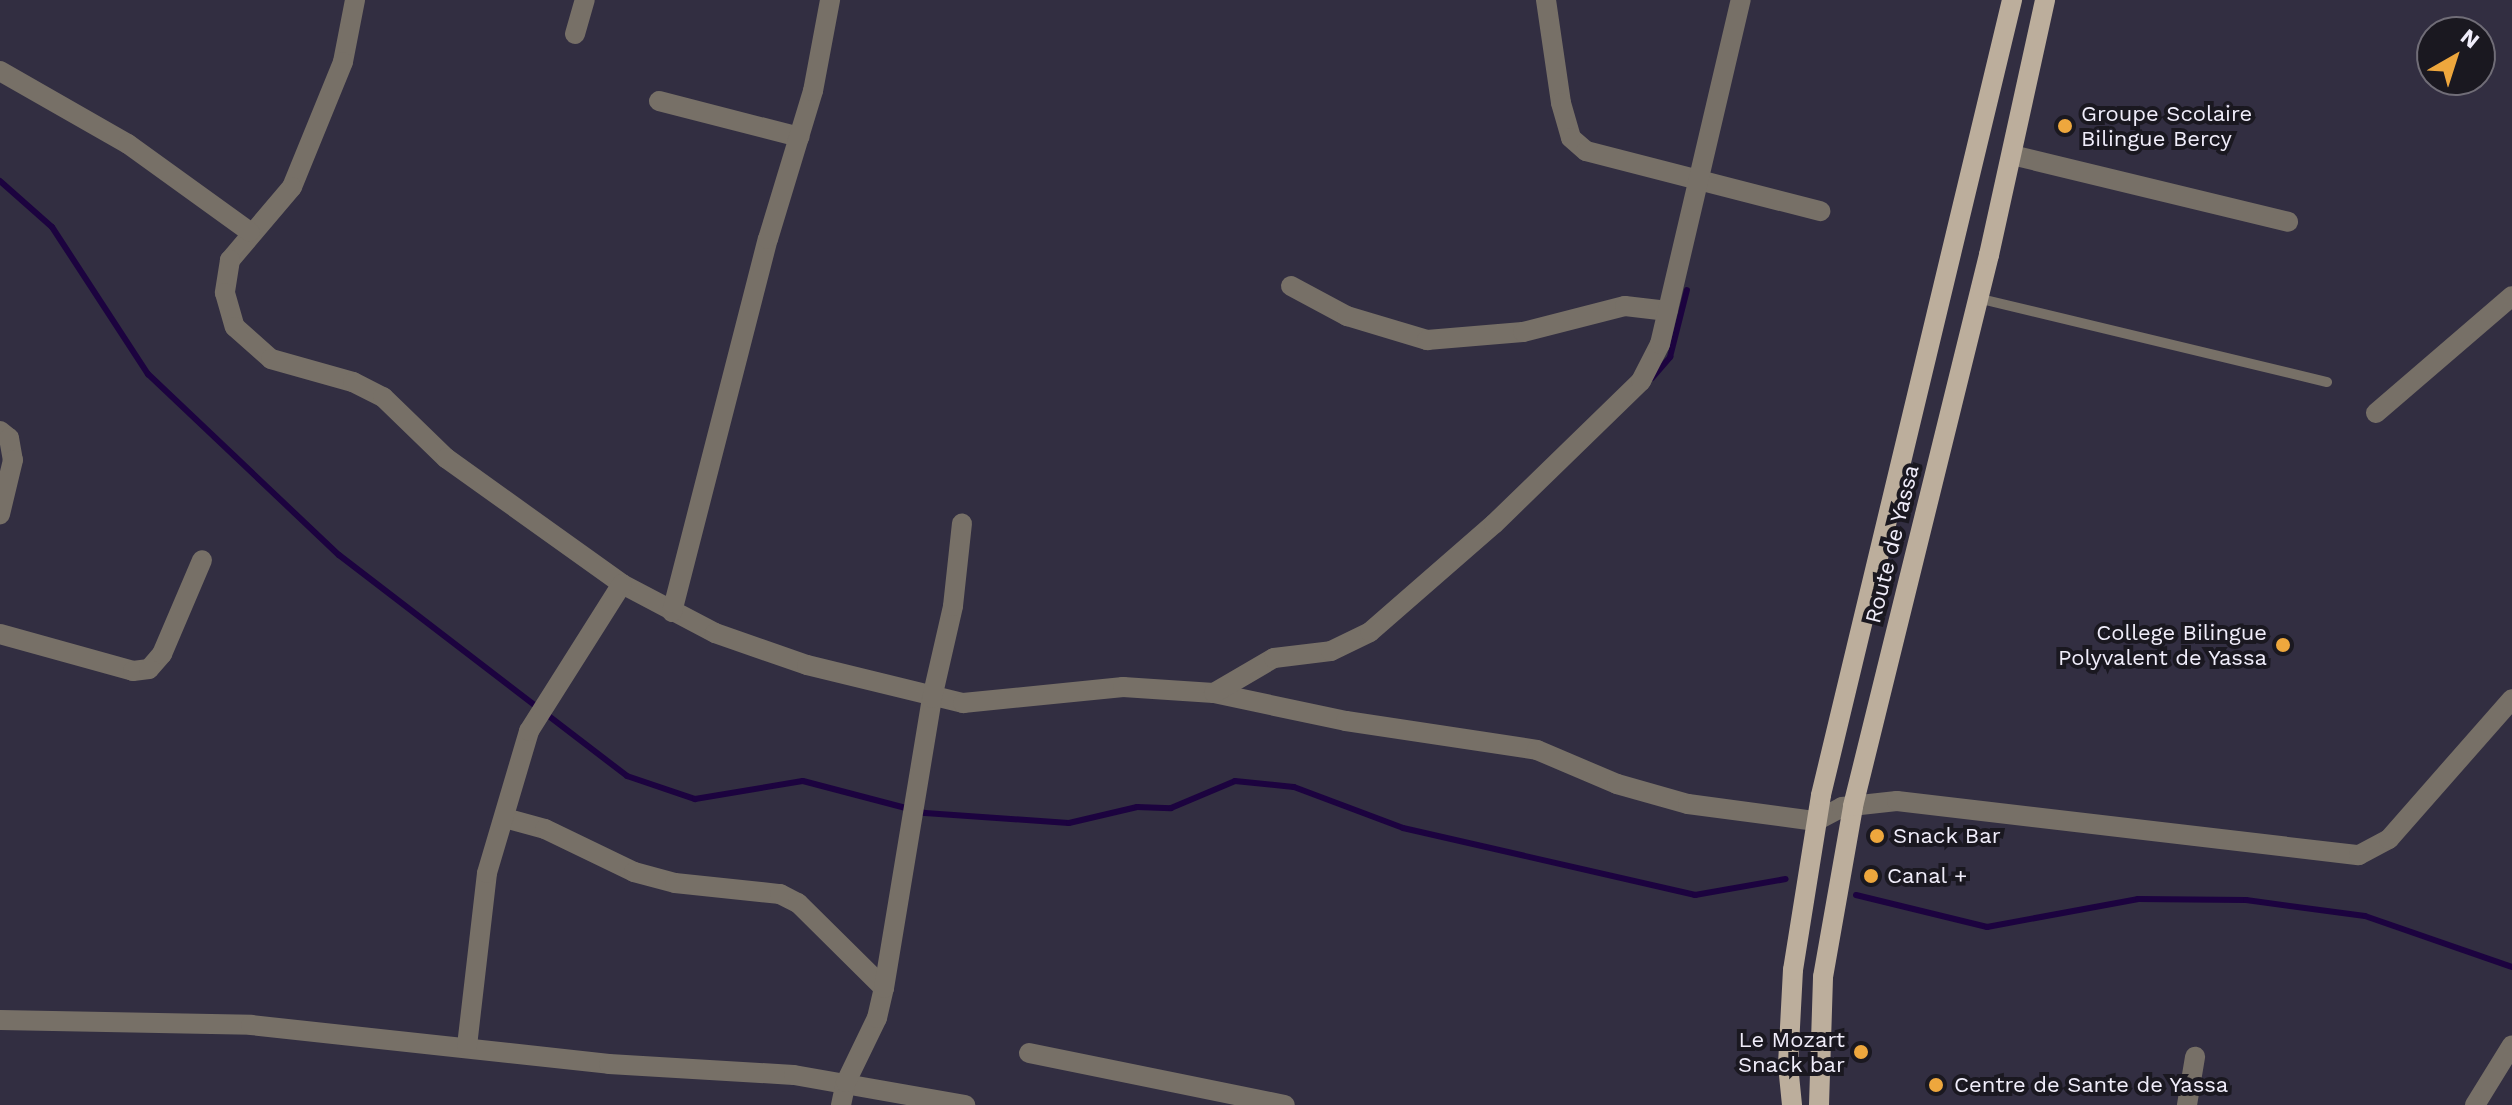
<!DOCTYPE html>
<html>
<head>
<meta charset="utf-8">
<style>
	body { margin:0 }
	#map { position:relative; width:2512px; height:1105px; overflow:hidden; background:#322e41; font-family:"Work Sans",sans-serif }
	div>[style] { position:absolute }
	.stream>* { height:6px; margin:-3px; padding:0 3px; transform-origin:3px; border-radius:3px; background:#1c033f }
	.lane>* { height:10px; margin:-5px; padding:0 5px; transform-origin:5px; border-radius:5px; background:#777067 }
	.street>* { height:20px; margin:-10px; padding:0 10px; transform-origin:10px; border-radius:10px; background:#777067 }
	.primary>* { height:20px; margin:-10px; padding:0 10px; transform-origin:10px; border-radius:10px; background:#bcae9c }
	.dots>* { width:22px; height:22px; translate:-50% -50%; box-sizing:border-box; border:4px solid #1a1820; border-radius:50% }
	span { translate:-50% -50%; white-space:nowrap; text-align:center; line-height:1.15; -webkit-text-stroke:8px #1a1820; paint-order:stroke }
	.poi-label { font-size:22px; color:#f0edfa }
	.left { translate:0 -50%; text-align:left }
	.right { translate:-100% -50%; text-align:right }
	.street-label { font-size:22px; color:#f0edfa }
	.north { position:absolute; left:2416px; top:16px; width:80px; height:80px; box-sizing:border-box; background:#1a1820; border:2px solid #706d77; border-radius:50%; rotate:39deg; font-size:22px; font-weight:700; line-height:32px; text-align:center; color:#f0edfa }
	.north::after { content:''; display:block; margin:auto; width:28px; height:36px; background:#eea73d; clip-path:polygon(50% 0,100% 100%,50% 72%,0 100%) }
</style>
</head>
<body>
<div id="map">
	<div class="stream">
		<i style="left:0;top:181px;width:69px;rotate:41.5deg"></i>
		<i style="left:52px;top:227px;width:176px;rotate:56.9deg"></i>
		<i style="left:148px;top:374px;width:263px;rotate:43.5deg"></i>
		<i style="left:339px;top:555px;width:363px;rotate:37.5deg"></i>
		<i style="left:627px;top:776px;width:72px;rotate:18.7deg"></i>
		<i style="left:695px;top:799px;width:109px;rotate:-9.5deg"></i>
		<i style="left:803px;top:781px;width:126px;rotate:14.7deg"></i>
		<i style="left:925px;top:813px;width:144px;rotate:4deg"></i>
		<i style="left:1069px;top:823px;width:70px;rotate:-13.2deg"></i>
		<i style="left:1137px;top:807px;width:34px;rotate:2deg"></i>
		<i style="left:1171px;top:808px;width:69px;rotate:-22.9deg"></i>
		<i style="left:1235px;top:781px;width:59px;rotate:5.8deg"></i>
		<i style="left:1294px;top:787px;width:116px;rotate:20.6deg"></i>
		<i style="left:1403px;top:828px;width:300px;rotate:12.9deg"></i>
		<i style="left:1695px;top:895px;width:92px;rotate:-10deg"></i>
		<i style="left:1652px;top:378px;width:28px;rotate:-49deg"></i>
		<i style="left:1670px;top:357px;width:69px;rotate:-75.8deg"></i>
		<i style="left:1856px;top:895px;width:135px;rotate:13.7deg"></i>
		<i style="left:1987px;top:927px;width:154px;rotate:-10.5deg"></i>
		<i style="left:2138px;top:899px;width:108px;rotate:0.5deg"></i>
		<i style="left:2246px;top:900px;width:120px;rotate:7.7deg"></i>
		<i style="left:2365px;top:916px;width:156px;rotate:19.1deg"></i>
	</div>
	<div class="lane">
		<i style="left:1977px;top:298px;width:360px;rotate:13.5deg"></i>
	</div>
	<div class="street">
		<i style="left:355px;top:0;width:63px;rotate:101deg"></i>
		<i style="left:343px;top:62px;width:135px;rotate:112.2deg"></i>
		<i style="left:292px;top:187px;width:96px;rotate:130.3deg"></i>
		<i style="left:230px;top:260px;width:33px;rotate:99deg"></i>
		<i style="left:225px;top:293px;width:35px;rotate:74deg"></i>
		<i style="left:235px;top:327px;width:48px;rotate:41.6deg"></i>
		<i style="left:271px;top:359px;width:85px;rotate:15.7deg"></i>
		<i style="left:353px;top:382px;width:34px;rotate:27deg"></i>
		<i style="left:383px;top:397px;width:88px;rotate:44.1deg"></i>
		<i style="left:446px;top:458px;width:216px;rotate:35.6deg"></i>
		<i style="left:622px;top:584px;width:105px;rotate:27.8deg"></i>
		<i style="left:715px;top:633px;width:97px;rotate:19.2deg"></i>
		<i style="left:807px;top:665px;width:161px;rotate:13.7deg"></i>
		<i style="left:963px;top:703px;width:161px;rotate:-5.7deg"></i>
		<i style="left:1123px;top:687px;width:91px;rotate:3.8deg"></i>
		<i style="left:1214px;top:693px;width:135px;rotate:12deg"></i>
		<i style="left:1346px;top:721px;width:193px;rotate:8.6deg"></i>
		<i style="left:1537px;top:750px;width:87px;rotate:23deg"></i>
		<i style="left:1617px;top:784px;width:74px;rotate:15.7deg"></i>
		<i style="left:1688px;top:804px;width:129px;rotate:7.6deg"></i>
		<i style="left:1816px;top:821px;width:30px;rotate:-28deg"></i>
		<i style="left:1842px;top:807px;width:55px;rotate:-6.2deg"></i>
		<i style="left:1897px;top:801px;width:465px;rotate:6.7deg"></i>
		<i style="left:2359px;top:855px;width:34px;rotate:-28deg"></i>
		<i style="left:2389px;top:839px;width:186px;rotate:-48.7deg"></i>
		<i style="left:1546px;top:0;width:104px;rotate:81.7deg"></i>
		<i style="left:1561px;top:103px;width:36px;rotate:74deg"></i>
		<i style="left:1571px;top:138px;width:20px;rotate:41deg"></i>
		<i style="left:1586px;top:151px;width:242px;rotate:14.4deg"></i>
		<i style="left:575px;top:34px;width:35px;rotate:-74deg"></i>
		<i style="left:0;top:71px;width:147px;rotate:29.7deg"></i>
		<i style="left:128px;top:144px;width:150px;rotate:35.8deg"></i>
		<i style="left:659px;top:101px;width:145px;rotate:14.4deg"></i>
		<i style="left:2012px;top:155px;width:284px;rotate:13.6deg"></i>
		<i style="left:1291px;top:286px;width:64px;rotate:28.2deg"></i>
		<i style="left:1347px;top:316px;width:84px;rotate:16.7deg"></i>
		<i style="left:1427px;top:340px;width:96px;rotate:-4.8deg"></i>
		<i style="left:1523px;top:332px;width:105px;rotate:-14.3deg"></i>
		<i style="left:1625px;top:306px;width:43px;rotate:6.6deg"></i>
		<i style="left:2376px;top:413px;width:179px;rotate:-40.7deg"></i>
		<i style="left:0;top:431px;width:11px;rotate:38deg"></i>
		<i style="left:9px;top:438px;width:22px;rotate:80deg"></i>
		<i style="left:13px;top:460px;width:56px;rotate:103.5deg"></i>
		<i style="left:672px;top:612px;width:385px;rotate:-75.6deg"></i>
		<i style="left:768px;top:239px;width:155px;rotate:-73.1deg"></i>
		<i style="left:813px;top:91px;width:93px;rotate:-79.4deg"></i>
		<i style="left:0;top:634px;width:138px;rotate:15.5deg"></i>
		<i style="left:133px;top:671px;width:16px;rotate:-7deg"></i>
		<i style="left:149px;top:669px;width:20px;rotate:-49deg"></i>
		<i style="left:162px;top:654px;width:102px;rotate:-66.9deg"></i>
		<i style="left:1214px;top:693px;width:69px;rotate:-30.3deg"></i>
		<i style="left:1274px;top:658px;width:57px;rotate:-7deg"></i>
		<i style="left:1331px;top:651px;width:43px;rotate:-26deg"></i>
		<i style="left:1370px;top:632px;width:164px;rotate:-41.1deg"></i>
		<i style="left:1494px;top:524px;width:205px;rotate:-44.2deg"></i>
		<i style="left:1641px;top:381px;width:42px;rotate:-62.8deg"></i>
		<i style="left:1660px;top:344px;width:353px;rotate:-76.8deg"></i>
		<i style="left:505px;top:818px;width:41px;rotate:15.4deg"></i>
		<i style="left:545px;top:829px;width:99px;rotate:25.8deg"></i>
		<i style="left:634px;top:872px;width:42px;rotate:15deg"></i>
		<i style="left:675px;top:883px;width:106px;rotate:6deg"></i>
		<i style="left:780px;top:894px;width:20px;rotate:27deg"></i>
		<i style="left:798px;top:903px;width:121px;rotate:44.7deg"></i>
		<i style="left:0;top:1020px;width:251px;rotate:1.1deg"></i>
		<i style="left:251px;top:1025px;width:360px;rotate:6.2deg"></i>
		<i style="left:609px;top:1064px;width:185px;rotate:3.4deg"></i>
		<i style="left:794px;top:1075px;width:174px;rotate:10deg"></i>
		<i style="left:467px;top:1046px;width:174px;rotate:-83.4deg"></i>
		<i style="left:487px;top:873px;width:148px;rotate:-73.5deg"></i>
		<i style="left:529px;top:731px;width:174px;rotate:-57.7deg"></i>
		<i style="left:1029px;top:1053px;width:261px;rotate:11.5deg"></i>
		<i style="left:841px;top:1105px;width:24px;rotate:-78deg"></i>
		<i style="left:846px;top:1082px;width:71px;rotate:-64.2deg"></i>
		<i style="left:877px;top:1018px;width:31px;rotate:-77deg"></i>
		<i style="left:884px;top:988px;width:294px;rotate:-80.6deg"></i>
		<i style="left:932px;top:698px;width:94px;rotate:-77.1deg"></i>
		<i style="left:953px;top:606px;width:83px;rotate:-83.8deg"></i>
		<i style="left:2187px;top:1105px;width:49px;rotate:-80.5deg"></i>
		<i style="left:2475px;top:1105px;width:70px;rotate:-58.3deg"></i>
	</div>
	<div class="primary">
		<i style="left:1792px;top:1105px;width:40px;rotate:-95.7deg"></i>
		<i style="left:1788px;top:1065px;width:95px;rotate:-87deg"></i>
		<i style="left:1793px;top:970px;width:177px;rotate:-80.9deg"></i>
		<i style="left:1821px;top:795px;width:818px;rotate:-76.49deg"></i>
		<i style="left:1819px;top:1105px;width:128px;rotate:-88.2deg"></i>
		<i style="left:1823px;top:977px;width:174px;rotate:-80deg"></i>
		<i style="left:1853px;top:806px;width:568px;rotate:-76.14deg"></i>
		<i style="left:1989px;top:255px;width:261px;rotate:-77.6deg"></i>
	</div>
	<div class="dots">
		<i style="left:2065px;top:126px;background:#eea73d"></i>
		<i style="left:2283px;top:645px;background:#eea73d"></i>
		<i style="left:1877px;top:836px;background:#eea73d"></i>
		<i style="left:1871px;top:876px;background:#eea73d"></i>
		<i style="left:1861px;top:1052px;background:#eea73d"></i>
		<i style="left:1936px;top:1085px;background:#eea73d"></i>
	</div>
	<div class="poi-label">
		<span class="left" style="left:2081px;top:126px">Groupe Scolaire<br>Bilingue Bercy</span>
		<span class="right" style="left:2267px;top:645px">College Bilingue<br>Polyvalent de Yassa</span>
		<span class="left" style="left:1893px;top:836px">Snack Bar</span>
		<span class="left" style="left:1887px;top:876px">Canal +</span>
		<span class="right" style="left:1845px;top:1052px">Le Mozart<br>Snack bar</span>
		<span class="left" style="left:1954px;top:1085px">Centre de Sante de Yassa</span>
	</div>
	<div class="street-label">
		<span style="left:1892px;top:544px;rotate:-76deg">Route de Yassa</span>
	</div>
	<div class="north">N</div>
</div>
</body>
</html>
